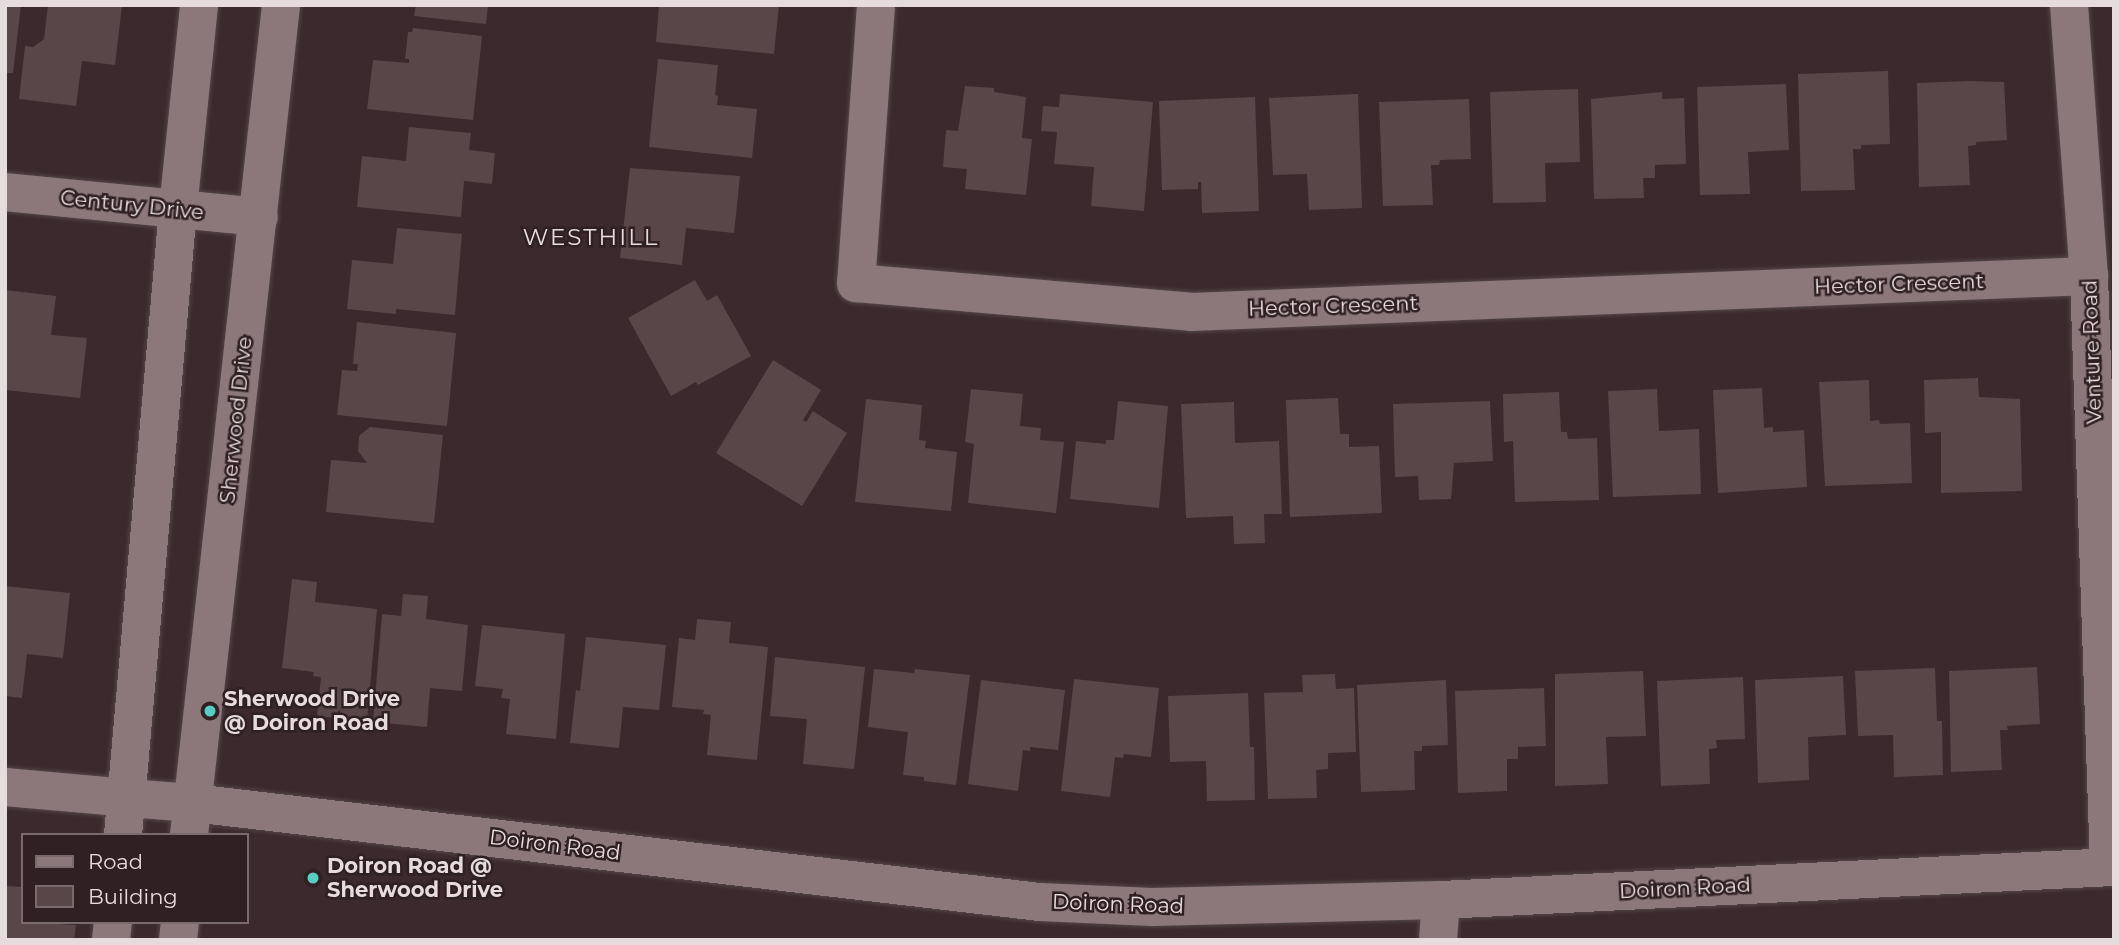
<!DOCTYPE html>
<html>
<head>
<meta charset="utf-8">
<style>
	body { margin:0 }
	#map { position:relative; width:2119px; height:945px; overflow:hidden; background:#3b292d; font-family:Montserrat,sans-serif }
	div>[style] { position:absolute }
	.building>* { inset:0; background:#594649 }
	.roads { filter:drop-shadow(0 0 2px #544649) drop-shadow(0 0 2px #544649) }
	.minor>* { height:38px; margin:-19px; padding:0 19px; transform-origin:19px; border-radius:19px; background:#8c787b }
	.tertiary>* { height:38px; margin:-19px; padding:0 19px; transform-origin:19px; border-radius:19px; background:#8c787b }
	.dots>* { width:19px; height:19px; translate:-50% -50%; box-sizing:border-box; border:4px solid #302023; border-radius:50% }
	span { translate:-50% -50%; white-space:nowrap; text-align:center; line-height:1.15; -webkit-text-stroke:5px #302023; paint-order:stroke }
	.street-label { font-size:21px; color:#e6dbdd }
	.poi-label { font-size:21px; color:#e6dbdd; font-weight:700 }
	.left { translate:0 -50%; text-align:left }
	.neighbourhood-label { font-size:23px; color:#e6dbdd; letter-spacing:2px }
	.frame { position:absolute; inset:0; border:7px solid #e6dbdd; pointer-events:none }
	.legend { position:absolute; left:21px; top:833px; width:228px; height:91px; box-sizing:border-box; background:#302023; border:2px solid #796b6d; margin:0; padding:9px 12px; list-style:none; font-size:21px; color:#e6dbdd }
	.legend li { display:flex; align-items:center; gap:14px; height:35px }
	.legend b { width:35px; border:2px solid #796b6d }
</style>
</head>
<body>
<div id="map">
	<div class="building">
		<i style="clip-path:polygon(5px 5px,21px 5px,13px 73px,5px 73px)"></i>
		<i style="clip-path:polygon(48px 5px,122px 5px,115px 65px,82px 61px,76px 106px,19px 99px,25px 46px,33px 47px,44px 39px)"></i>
		<i style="clip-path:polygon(416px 5px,488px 5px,486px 24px,414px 16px)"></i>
		<i style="clip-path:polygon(659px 5px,779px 5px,774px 54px,656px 42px)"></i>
		<i style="clip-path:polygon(413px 28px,482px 36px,473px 120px,367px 109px,373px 60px,409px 63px,409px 59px,405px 59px,408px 32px,412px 32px)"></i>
		<i style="clip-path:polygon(658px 59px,718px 65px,715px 95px,718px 96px,717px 105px,757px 109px,752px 158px,649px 147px)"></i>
		<i style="clip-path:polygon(1888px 71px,1890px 144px,1861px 145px,1861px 149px,1853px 149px,1855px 190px,1801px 191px,1798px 74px)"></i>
		<i style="clip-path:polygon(1968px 81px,2004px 82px,2007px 140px,1976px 142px,1976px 145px,1968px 146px,1970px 185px,1919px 187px,1917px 83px)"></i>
		<i style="clip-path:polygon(1786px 84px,1789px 150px,1748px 152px,1750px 194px,1700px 195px,1697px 87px)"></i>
		<i style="clip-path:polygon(965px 86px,994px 88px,994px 92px,1026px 97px,1022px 138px,1032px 139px,1026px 195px,965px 189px,967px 169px,943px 167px,946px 130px,958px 131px)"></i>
		<i style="clip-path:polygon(1578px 89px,1580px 162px,1545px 163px,1546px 202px,1493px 203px,1490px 92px)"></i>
		<i style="clip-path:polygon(1662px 92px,1662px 99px,1684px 98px,1686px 164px,1655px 165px,1655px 178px,1643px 178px,1644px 198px,1594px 199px,1591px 99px)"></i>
		<i style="clip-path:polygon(1060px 94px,1153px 102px,1144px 211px,1091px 206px,1094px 167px,1054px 164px,1057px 132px,1041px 131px,1043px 106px,1059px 107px)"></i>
		<i style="clip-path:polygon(1358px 94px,1362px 208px,1309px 210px,1307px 174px,1273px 175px,1269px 98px)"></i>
		<i style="clip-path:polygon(1255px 97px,1259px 211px,1202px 213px,1201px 182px,1198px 182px,1198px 189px,1162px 190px,1159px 101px)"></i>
		<i style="clip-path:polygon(1469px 99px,1471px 159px,1440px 160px,1439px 165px,1431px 165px,1433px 205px,1383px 206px,1379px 102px)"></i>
		<i style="clip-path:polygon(409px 127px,471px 133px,469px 150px,495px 153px,492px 184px,464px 181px,461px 217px,357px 207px,362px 156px,406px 161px)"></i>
		<i style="clip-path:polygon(630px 168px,740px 176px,734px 233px,686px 228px,682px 265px,620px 258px)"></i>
		<i style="clip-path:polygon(397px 228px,462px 234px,455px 315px,396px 309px,396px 314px,347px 309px,352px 260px,393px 264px)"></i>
		<i style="clip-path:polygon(695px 280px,707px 301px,717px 295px,751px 356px,698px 385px,696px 382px,671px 396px,628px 318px)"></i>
		<i style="clip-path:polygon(5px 290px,56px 296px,51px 335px,87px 338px,80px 398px,5px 390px)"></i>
		<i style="clip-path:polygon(357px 322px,456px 333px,447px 426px,337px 415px,342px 370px,357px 371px,358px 364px,353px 364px)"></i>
		<i style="clip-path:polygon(773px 360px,821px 390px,803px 420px,806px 422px,813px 411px,847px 433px,802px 506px,716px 453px)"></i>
		<i style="clip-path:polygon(1978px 378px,1979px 397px,2020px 399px,2022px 491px,1941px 493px,1941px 432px,1925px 433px,1924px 380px)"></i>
		<i style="clip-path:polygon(1869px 380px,1870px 421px,1879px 420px,1880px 424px,1910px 423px,1912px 483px,1825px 486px,1819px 382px)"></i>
		<i style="clip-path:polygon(1762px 388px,1764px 428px,1773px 427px,1773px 432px,1804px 430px,1807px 487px,1718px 493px,1713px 390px)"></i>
		<i style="clip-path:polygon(971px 389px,1023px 394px,1020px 426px,1041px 428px,1040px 440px,1064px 442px,1056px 513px,968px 503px,974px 444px,965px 442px)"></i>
		<i style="clip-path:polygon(1657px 389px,1659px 431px,1699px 429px,1701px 494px,1613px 497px,1608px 391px)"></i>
		<i style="clip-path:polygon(1559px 392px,1561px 432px,1567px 432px,1568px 439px,1597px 438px,1599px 500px,1515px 502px,1513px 441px,1504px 442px,1503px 394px)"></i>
		<i style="clip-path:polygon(1338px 398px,1340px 434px,1349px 434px,1349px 447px,1379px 446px,1382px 513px,1290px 517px,1286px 400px)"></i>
		<i style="clip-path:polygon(866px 399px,922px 405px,919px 440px,926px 441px,925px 448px,957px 452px,951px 511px,855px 502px)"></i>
		<i style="clip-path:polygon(1118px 401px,1168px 406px,1159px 508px,1070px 499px,1076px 441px,1106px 444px,1106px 440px,1114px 440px)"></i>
		<i style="clip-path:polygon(1490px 401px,1493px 461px,1454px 463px,1451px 499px,1419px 500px,1418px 476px,1395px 477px,1393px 404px)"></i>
		<i style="clip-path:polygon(1234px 402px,1235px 443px,1279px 441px,1282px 514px,1264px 514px,1265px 543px,1234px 544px,1233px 516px,1186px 518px,1181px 404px)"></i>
		<i style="clip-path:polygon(370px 427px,443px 435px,434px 523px,326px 512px,331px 460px,367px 463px,358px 451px,359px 436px)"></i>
		<i style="clip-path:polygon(292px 579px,317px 582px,315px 602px,377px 609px,367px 721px,317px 716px,321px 677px,313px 676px,314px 672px,282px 668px)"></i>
		<i style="clip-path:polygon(5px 586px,70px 593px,63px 658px,27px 654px,22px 698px,5px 696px)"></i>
		<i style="clip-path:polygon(403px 594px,428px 596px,426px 619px,468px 625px,462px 691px,430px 688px,427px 727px,373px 722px,382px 614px,401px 616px)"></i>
		<i style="clip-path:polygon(697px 619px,731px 622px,729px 643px,768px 647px,757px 760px,707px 755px,711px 715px,703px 714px,704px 710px,672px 707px,679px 638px,695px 640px)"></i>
		<i style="clip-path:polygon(482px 625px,565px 634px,556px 739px,506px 734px,510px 699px,501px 698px,503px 689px,475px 686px)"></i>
		<i style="clip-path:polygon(586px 637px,666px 645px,659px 710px,623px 707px,619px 748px,570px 743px,576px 690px,580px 691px)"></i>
		<i style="clip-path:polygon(775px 657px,865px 667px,854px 769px,803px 764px,807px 719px,770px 716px)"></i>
		<i style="clip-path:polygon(2037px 667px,2040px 724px,2007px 726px,2008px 730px,2000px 730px,2002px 770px,1951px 772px,1949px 671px)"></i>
		<i style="clip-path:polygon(1935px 668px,1937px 721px,1942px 721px,1943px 775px,1894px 777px,1893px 735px,1858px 736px,1855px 671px)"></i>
		<i style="clip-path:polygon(874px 669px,914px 673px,915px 669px,970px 675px,956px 785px,924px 781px,924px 777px,903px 775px,908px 732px,868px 727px)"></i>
		<i style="clip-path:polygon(1643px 671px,1646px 736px,1606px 737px,1608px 784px,1555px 786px,1555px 674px)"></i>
		<i style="clip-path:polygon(1335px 674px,1336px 689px,1354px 688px,1356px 752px,1328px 753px,1328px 769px,1316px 770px,1317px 798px,1268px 799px,1264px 693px,1303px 692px,1302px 675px)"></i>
		<i style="clip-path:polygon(1843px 676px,1846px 735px,1808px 737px,1809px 780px,1758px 783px,1755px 680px)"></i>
		<i style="clip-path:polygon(1743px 677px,1745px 739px,1716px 740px,1717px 748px,1709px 749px,1710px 784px,1661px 786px,1657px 681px)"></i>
		<i style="clip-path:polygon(1074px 679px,1159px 688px,1151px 757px,1124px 754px,1123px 758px,1115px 757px,1110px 797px,1061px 791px)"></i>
		<i style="clip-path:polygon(981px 680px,1065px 690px,1058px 750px,1030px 747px,1030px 751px,1023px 750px,1018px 791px,968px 784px)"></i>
		<i style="clip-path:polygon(1446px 680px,1448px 745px,1422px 746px,1422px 751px,1414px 751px,1415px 790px,1361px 792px,1357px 685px)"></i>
		<i style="clip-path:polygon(1544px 688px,1546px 746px,1518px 747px,1518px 759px,1507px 759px,1507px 791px,1458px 793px,1455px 691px)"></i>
		<i style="clip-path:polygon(1248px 693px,1250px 747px,1254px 747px,1255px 800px,1207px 801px,1206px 761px,1170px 762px,1168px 696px)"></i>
		<i style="clip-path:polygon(5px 886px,23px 887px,23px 922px,76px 925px,74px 940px,5px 940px)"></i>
	</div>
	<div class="roads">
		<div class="minor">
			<i style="left:876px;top:5px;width:279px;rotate:94.1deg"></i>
			<i style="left:856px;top:283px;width:336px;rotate:4.9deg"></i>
			<i style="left:1191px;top:312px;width:899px;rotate:-2.3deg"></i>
			<i style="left:2069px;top:5px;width:272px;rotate:85.8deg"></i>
			<i style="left:2089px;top:276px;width:591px;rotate:88.06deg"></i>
			<i style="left:5px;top:192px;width:255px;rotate:5.6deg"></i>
			<i style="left:5px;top:787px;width:123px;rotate:5.1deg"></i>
			<i style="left:1438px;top:940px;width:40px;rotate:-85.7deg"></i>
		</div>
		<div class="tertiary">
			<i style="left:128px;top:798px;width:65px;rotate:4.4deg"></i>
			<i style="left:193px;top:803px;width:853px;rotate:6.67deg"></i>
			<i style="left:1040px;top:902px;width:112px;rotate:2.6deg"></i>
			<i style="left:1152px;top:907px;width:289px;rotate:-1.4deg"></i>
			<i style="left:1441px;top:900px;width:674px;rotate:-2.81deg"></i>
			<i style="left:123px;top:835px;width:628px;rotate:-84.98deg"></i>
			<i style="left:178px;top:209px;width:205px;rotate:-84.1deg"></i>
			<i style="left:189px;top:835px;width:835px;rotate:-83.67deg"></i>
			<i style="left:111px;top:940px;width:18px;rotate:-84deg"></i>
			<i style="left:178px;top:940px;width:18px;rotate:-84deg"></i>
		</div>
	</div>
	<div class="dots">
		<i style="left:210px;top:711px;background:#56cec3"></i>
		<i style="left:313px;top:878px;background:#56cec3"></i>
	</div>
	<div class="street-label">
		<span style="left:132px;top:205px;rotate:6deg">Century Drive</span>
		<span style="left:1899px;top:284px;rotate:-2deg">Hector Crescent</span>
		<span style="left:1333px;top:306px;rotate:-2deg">Hector Crescent</span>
		<span style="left:2092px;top:352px;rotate:-92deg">Venture Road</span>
		<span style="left:236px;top:420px;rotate:-84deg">Sherwood Drive</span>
		<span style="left:555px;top:845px;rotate:7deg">Doiron Road</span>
		<span style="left:1685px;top:888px;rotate:-3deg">Doiron Road</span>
		<span style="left:1118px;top:904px;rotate:2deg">Doiron Road</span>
	</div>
	<div class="poi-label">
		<span class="left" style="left:224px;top:711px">Sherwood Drive<br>@ Doiron Road</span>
		<span class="left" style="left:327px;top:878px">Doiron Road @<br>Sherwood Drive</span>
	</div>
	<div class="neighbourhood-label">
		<span style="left:591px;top:237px">WESTHILL</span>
	</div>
	<div class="frame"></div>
	<ul class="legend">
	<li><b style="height:9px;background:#8c787b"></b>Road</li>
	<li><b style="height:19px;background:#594649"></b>Building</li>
	</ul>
</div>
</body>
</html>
